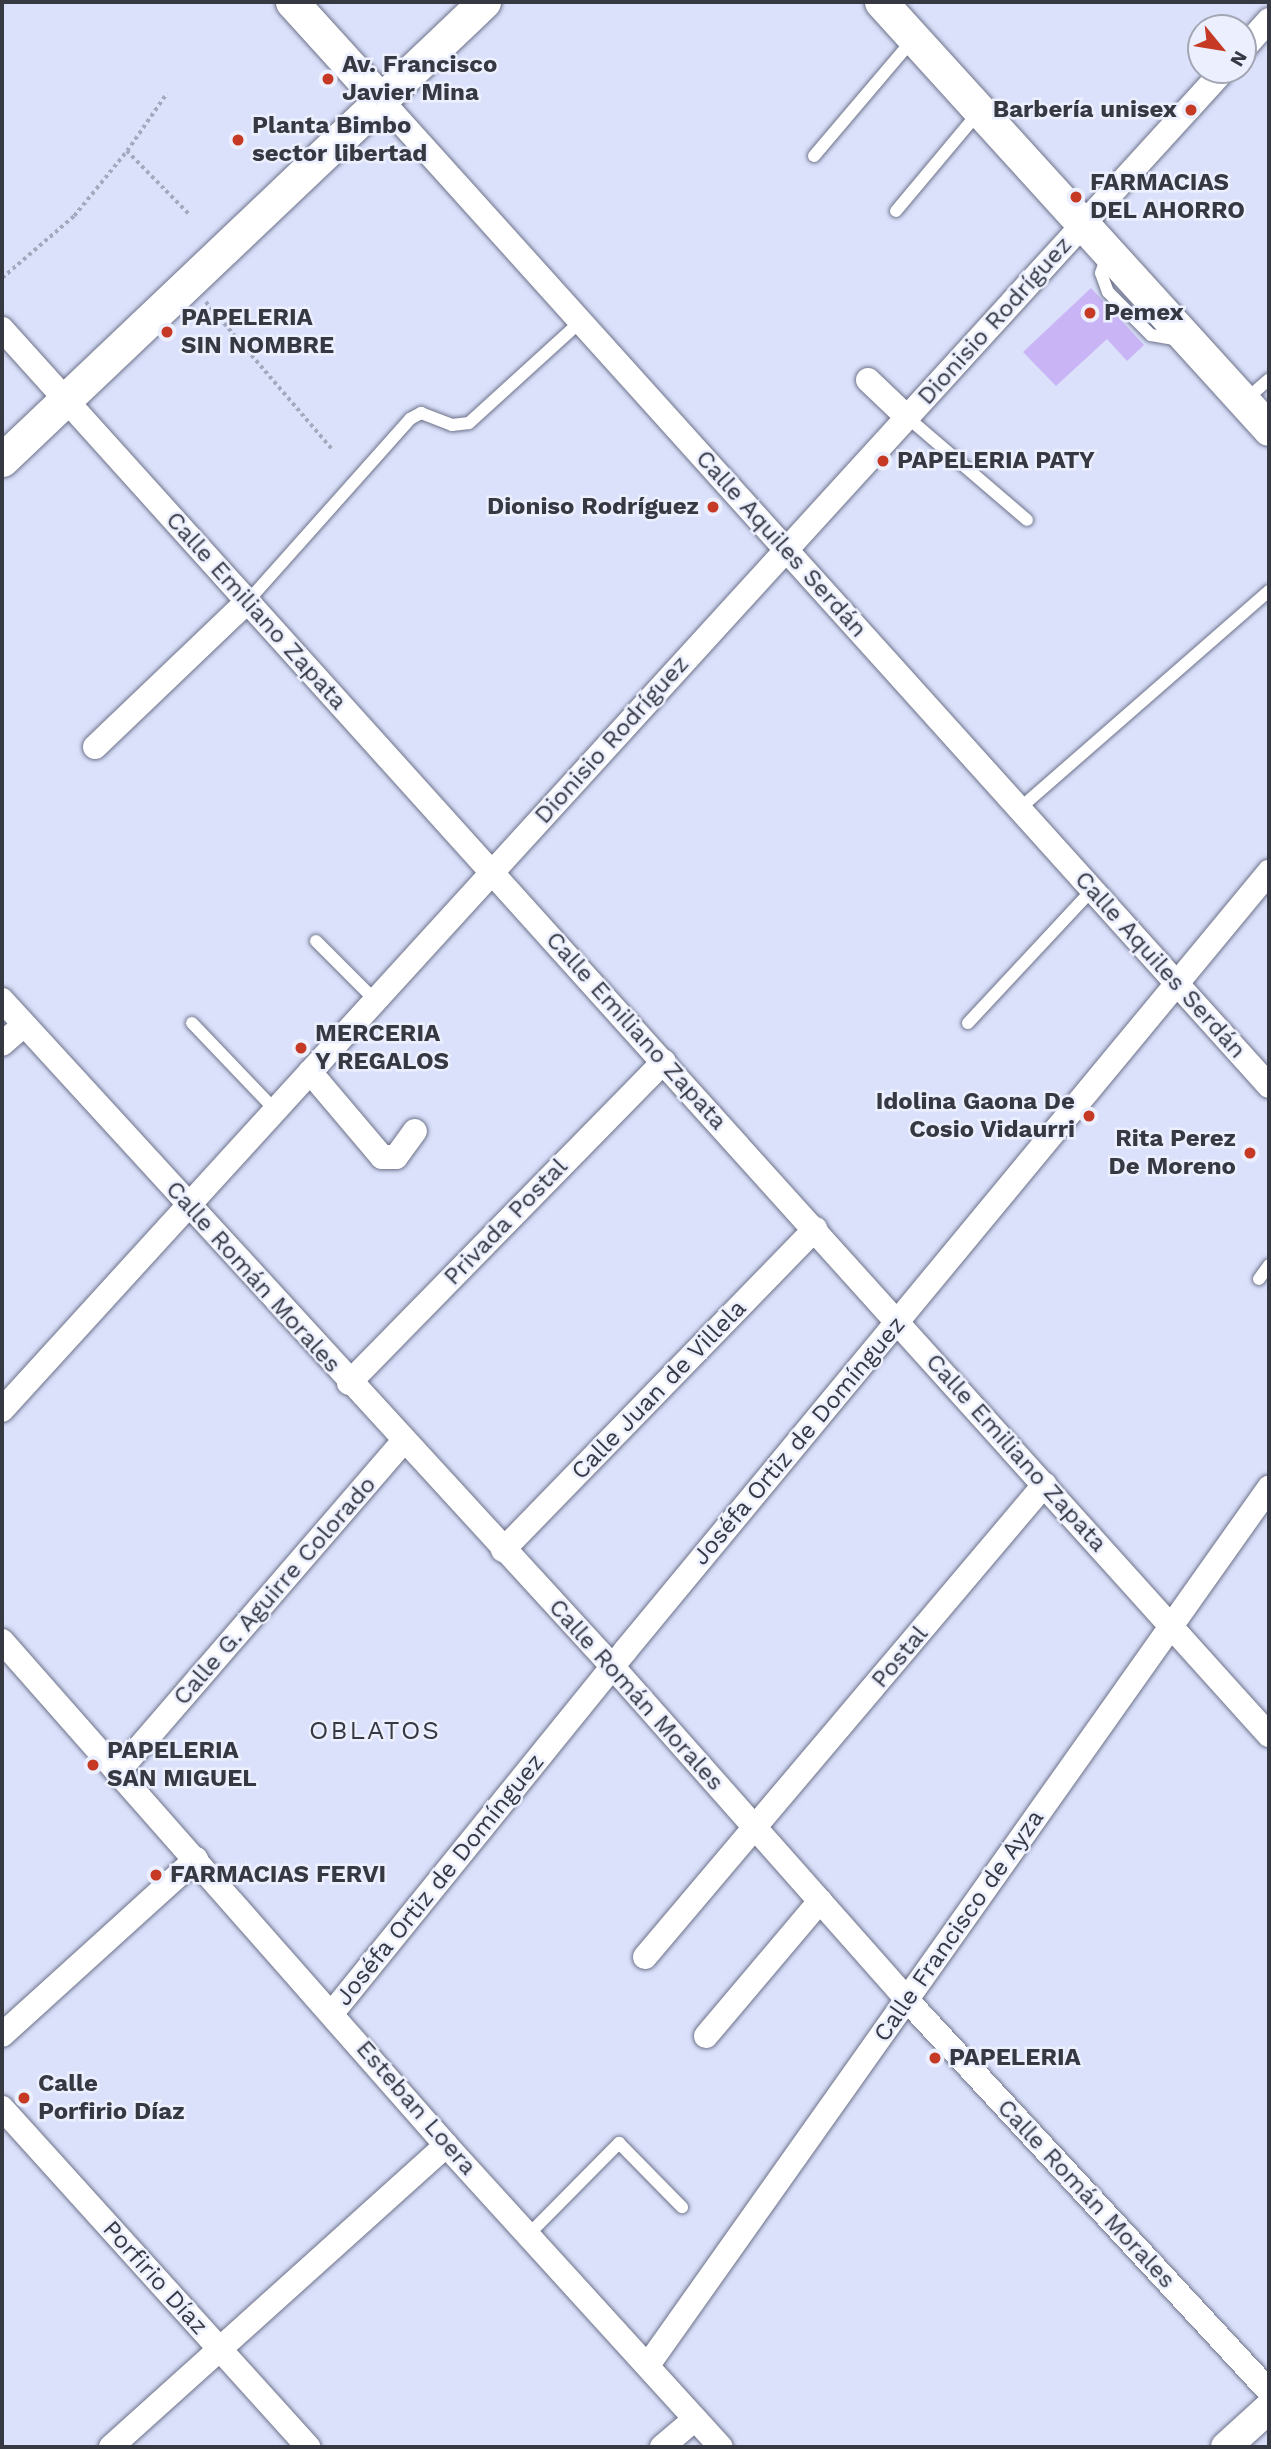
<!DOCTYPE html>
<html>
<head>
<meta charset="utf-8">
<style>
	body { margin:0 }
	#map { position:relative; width:1271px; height:2449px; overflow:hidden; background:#dbe1fb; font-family:"Work Sans",sans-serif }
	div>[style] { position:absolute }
	.building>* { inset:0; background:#c9b4f6 }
	.path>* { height:3.5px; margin-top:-1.75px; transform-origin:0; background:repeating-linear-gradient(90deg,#a4a9be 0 3.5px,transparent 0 7px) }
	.roads { filter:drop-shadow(0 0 2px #6d7289) drop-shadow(0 0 2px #6d7289) }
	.service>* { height:12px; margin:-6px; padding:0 6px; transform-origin:6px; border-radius:6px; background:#fff }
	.minor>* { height:24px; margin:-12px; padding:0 12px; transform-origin:12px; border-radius:12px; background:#fff }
	.tertiary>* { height:30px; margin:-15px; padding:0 15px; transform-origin:15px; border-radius:15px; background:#fff }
	.secondary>* { height:33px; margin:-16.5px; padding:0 16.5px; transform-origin:16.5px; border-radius:16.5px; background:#fff }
	.dots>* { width:19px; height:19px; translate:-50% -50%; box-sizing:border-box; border:4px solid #ebeffe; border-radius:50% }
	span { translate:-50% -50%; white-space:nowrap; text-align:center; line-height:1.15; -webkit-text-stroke:5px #ebeffe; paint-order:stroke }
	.poi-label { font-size:24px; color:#363842; font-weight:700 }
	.left { translate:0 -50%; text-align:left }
	.right { translate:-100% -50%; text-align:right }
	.street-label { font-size:24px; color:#363842 }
	.neighbourhood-label { font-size:26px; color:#363842; letter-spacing:2px }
	.frame { position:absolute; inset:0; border:4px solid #363842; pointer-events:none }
	.north { position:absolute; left:1187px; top:14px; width:70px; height:70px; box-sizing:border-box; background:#ebeffe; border:2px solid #a3a6b3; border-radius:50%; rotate:120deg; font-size:19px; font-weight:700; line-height:28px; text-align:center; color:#363842 }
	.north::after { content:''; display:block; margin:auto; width:24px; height:32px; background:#c53925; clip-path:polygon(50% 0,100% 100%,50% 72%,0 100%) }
</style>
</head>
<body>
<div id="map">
	<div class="building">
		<i style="clip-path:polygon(1091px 288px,1144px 345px,1127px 361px,1107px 339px,1056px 386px,1023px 352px)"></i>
	</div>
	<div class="path">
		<i style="left:127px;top:151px;width:88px;rotate:45.5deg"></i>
		<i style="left:2px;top:278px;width:95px;rotate:-40.7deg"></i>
		<i style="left:74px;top:216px;width:84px;rotate:-50.8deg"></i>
		<i style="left:127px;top:151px;width:70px;rotate:-55.4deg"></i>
		<i style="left:206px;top:302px;width:194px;rotate:49.4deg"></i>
	</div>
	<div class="roads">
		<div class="service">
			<i style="left:814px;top:156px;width:155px;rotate:-49.7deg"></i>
			<i style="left:896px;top:211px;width:128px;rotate:-50.1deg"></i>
			<i style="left:1107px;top:255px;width:19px;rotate:108deg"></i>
			<i style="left:1101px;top:273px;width:20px;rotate:70deg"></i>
			<i style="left:1108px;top:292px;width:61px;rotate:45deg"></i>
			<i style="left:1151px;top:335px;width:28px;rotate:10deg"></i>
			<i style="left:1244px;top:401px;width:33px;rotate:-41deg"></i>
			<i style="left:907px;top:417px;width:158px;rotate:40.6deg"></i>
			<i style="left:248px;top:601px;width:244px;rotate:-48.3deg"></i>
			<i style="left:410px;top:419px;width:13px;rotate:-29deg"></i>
			<i style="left:421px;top:413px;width:33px;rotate:21deg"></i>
			<i style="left:452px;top:425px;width:17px;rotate:-7deg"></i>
			<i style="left:469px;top:423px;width:150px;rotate:-42.3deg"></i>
			<i style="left:1019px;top:809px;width:332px;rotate:-41.1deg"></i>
			<i style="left:316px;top:941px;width:83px;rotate:45deg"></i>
			<i style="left:192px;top:1023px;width:120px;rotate:46.3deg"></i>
			<i style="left:968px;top:1023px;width:182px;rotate:-47deg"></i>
			<i style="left:1259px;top:1279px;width:17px;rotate:-54deg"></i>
			<i style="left:530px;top:2233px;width:127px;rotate:-45.3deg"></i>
			<i style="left:619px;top:2143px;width:90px;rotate:45.5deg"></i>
		</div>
		<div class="minor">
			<i style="left:1243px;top:49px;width:39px;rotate:-48deg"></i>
			<i style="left:381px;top:100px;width:1327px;rotate:47.99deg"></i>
			<i style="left:2px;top:329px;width:1893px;rotate:47.98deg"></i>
			<i style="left:868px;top:380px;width:54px;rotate:43.5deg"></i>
			<i style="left:95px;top:747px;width:211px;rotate:-43.7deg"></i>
			<i style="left:2px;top:1000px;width:903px;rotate:47.51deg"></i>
			<i style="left:612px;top:1666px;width:446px;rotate:48.5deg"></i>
			<i style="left:907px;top:2000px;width:533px;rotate:47.21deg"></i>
			<i style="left:2px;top:1044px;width:29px;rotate:-41deg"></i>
			<i style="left:310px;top:1072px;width:111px;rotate:49.7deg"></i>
			<i style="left:382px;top:1157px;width:14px"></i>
			<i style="left:396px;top:1157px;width:32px;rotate:-54deg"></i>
			<i style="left:349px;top:1383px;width:450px;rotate:-45.6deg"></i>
			<i style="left:2px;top:1410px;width:1814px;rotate:-47.64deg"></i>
			<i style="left:503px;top:1550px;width:448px;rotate:-45.8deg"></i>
			<i style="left:2px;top:1641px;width:672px;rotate:48.62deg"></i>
			<i style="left:446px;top:2145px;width:408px;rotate:47.7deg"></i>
			<i style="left:118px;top:1772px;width:436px;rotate:-49.2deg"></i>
			<i style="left:645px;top:1957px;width:619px;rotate:-49.78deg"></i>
			<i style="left:332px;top:2013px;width:466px;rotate:-51deg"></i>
			<i style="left:625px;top:1651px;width:1011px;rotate:-50.42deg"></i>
			<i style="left:2px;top:2035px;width:262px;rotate:-42.2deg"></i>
			<i style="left:706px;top:2036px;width:177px;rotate:-49.8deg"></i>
			<i style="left:2px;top:2108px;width:457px;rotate:47.9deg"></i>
			<i style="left:648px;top:2365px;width:1075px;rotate:-54.7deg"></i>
			<i style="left:111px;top:2447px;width:451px;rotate:-42deg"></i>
			<i style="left:662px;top:2447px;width:43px;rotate:-40.3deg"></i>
		</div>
		<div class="tertiary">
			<i style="left:1226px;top:2447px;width:58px;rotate:-42.2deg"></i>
		</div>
		<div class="secondary">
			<i style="left:292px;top:2px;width:132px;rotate:47.8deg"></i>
			<i style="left:881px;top:2px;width:577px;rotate:47.74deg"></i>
			<i style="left:2px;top:460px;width:665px;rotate:-43.54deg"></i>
		</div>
	</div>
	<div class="dots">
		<i style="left:328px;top:79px;background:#c53925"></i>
		<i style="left:1191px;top:110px;background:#c53925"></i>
		<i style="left:238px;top:140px;background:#c53925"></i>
		<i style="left:1076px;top:197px;background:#c53925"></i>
		<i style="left:1090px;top:313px;background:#c53925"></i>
		<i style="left:167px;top:332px;background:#c53925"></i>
		<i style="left:883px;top:461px;background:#c53925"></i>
		<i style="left:713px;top:507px;background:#c53925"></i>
		<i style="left:301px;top:1048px;background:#c53925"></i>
		<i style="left:1089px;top:1116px;background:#c53925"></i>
		<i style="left:1250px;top:1153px;background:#c53925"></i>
		<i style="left:93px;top:1765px;background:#c53925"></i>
		<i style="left:156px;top:1875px;background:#c53925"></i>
		<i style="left:935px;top:2058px;background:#c53925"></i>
		<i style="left:24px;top:2098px;background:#c53925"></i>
	</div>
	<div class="poi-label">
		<span class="left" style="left:342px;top:79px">Av. Francisco<br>Javier Mina</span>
		<span class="right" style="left:1177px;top:110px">Barbería unisex</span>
		<span class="left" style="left:252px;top:140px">Planta Bimbo<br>sector libertad</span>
		<span class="left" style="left:1090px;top:197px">FARMACIAS<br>DEL AHORRO</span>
		<span class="left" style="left:1104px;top:313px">Pemex</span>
		<span class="left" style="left:181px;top:332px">PAPELERIA<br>SIN NOMBRE</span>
		<span class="left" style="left:897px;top:461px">PAPELERIA PATY</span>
		<span class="right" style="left:699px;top:507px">Dioniso Rodríguez</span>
		<span class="left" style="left:315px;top:1048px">MERCERIA<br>Y REGALOS</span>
		<span class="right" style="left:1075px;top:1116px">Idolina Gaona De<br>Cosio Vidaurri</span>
		<span class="right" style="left:1236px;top:1153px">Rita Perez<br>De Moreno</span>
		<span class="left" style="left:107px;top:1765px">PAPELERIA<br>SAN MIGUEL</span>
		<span class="left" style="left:170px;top:1875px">FARMACIAS FERVI</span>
		<span class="left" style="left:949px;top:2058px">PAPELERIA</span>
		<span class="left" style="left:38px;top:2098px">Calle<br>Porfirio Díaz</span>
	</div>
	<div class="street-label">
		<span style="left:995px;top:321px;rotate:-48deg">Dionisio Rodríguez</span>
		<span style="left:781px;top:544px;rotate:48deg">Calle Aquiles Serdán</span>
		<span style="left:256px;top:611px;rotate:48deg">Calle Emiliano Zapata</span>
		<span style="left:612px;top:740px;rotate:-48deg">Dionisio Rodríguez</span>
		<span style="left:1160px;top:965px;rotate:48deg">Calle Aquiles Serdán</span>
		<span style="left:636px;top:1031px;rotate:48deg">Calle Emiliano Zapata</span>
		<span style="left:506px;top:1222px;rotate:-46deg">Privada Postal</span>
		<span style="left:253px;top:1277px;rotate:48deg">Calle Román Morales</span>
		<span style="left:659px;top:1390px;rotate:-46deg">Calle Juan de Villela</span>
		<span style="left:799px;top:1441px;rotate:-50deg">Joséfa Ortiz de Domínguez</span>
		<span style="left:1016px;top:1453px;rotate:48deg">Calle Emiliano Zapata</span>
		<span style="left:275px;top:1591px;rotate:-49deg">Calle G. Aguirre Colorado</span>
		<span style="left:900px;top:1657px;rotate:-50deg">Postal</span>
		<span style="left:636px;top:1695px;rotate:48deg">Calle Román Morales</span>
		<span style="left:440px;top:1880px;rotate:-51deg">Joséfa Ortiz de Domínguez</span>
		<span style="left:959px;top:1926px;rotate:-55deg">Calle Francisco de Ayza</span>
		<span style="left:416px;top:2108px;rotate:49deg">Esteban Loera</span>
		<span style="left:1086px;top:2194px;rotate:47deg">Calle Román Morales</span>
		<span style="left:155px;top:2278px;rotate:48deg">Porfirio Díaz</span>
	</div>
	<div class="neighbourhood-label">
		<span style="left:375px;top:1731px">OBLATOS</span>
	</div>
	<div class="frame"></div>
	<div class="north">N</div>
</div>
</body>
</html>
